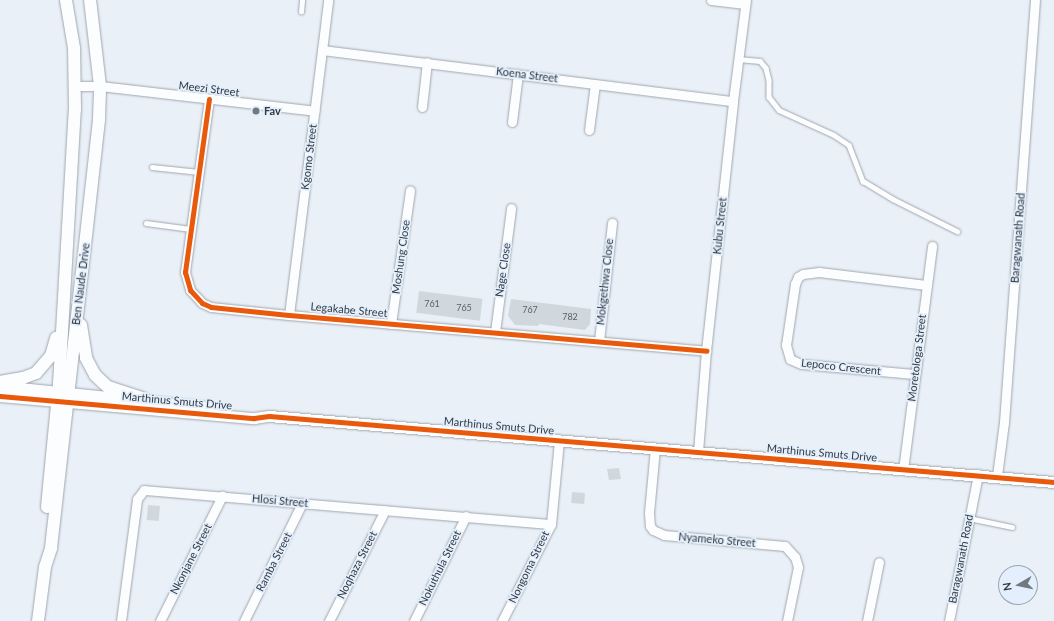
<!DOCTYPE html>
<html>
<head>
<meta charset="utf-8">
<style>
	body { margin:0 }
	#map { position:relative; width:1054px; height:621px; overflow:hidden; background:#e9f0f7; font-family:Lato,sans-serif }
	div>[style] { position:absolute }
	.building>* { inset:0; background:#d0d7dd; transform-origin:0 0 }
	.roads { filter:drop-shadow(0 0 1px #a1a6ac) drop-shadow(0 0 1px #a1a6ac) }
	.service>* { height:4.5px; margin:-2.25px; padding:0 2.25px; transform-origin:2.25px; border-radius:2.25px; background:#fcfdfe }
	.minor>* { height:9px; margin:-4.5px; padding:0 4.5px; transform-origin:4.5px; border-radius:4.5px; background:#fcfdfe }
	.tertiary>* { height:11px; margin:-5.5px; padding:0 5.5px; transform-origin:5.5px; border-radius:5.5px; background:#fcfdfe }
	.secondary>* { height:12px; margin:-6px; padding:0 6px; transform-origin:6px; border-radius:6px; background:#fcfdfe }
	.cycleway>* { height:5px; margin:-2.5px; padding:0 2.5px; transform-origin:2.5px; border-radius:2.5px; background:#e8590c }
	.dots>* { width:11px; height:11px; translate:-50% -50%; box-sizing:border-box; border:2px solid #e3effd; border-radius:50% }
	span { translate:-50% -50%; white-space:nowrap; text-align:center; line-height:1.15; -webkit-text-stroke:3.5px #e3effd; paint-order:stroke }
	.number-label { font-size:9px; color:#5c6269 }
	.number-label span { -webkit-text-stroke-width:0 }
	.street-label { font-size:11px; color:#333940 }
	.poi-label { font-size:11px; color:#333940; font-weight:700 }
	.left { translate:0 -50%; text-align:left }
	.north { position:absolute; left:998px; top:565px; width:40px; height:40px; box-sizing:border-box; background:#e3effd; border:1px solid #9da6b1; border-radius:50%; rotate:261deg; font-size:11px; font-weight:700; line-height:16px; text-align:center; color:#333940 }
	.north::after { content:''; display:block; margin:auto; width:14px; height:18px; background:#737980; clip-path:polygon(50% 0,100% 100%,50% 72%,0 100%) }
</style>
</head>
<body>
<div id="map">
	<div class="building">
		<i style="left:419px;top:291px;width:64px;height:22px;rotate:7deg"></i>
		<i style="clip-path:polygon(511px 299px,591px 309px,590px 324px,585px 330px,539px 324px,538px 326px,515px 325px,508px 316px)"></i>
		<i style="clip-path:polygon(619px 468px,621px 479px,609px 480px,607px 469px)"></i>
		<i style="left:572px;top:492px;width:13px;height:11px;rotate:4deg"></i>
		<i style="left:148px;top:505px;width:12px;height:15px;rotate:5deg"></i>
	</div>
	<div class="roads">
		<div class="service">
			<i style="left:301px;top:12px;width:12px;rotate:-85deg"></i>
			<i style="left:738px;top:59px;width:22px;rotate:5deg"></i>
			<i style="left:760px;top:61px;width:9px;rotate:49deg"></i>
			<i style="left:766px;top:68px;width:12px;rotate:76deg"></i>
			<i style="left:769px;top:80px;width:17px;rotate:90deg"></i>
			<i style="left:769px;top:97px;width:16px;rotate:52deg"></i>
			<i style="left:779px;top:110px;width:60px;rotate:24.4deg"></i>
			<i style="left:834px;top:135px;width:18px;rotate:34deg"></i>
			<i style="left:849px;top:145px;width:39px;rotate:69deg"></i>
			<i style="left:863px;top:181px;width:35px;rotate:31deg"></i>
			<i style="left:893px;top:199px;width:72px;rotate:26.6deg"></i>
			<i style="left:152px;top:167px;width:47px;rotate:6.1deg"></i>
			<i style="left:146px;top:223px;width:45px;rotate:7.6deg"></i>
			<i style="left:969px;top:518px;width:44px;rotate:11.8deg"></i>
		</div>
		<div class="minor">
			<i style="left:711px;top:0;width:34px;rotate:7deg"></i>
			<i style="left:322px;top:50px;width:414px;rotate:7.1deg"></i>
			<i style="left:76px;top:86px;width:24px"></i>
			<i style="left:100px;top:86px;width:216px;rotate:6.6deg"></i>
			<i style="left:209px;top:99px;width:175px;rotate:97.9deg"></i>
			<i style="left:185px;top:272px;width:19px;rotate:74deg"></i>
			<i style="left:190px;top:290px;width:18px;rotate:47deg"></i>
			<i style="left:202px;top:303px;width:10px;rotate:24deg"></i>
			<i style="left:211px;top:307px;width:78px;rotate:5.9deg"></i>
			<i style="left:289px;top:315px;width:419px;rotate:4.9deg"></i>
			<i style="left:422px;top:107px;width:45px;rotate:-83.7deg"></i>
			<i style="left:512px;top:122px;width:48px;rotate:-82.9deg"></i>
			<i style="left:589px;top:130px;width:46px;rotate:-82.6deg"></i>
			<i style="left:289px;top:315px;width:317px;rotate:-82.9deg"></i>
			<i style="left:391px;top:324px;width:135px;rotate:-81.9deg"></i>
			<i style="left:495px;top:332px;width:125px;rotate:-82.6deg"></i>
			<i style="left:599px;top:341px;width:119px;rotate:-83.7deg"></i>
			<i style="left:914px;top:374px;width:113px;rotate:-174.9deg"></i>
			<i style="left:801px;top:364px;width:12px;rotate:-156deg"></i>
			<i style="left:790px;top:359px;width:15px;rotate:-106deg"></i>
			<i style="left:786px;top:345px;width:62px;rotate:-81.6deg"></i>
			<i style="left:795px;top:284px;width:8px;rotate:-67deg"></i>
			<i style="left:798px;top:277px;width:6px;rotate:-31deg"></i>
			<i style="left:803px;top:274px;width:16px;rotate:-7deg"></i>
			<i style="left:819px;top:272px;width:108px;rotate:6.9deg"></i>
			<i style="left:655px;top:448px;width:65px;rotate:95.3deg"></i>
			<i style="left:649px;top:513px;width:13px;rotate:86deg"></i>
			<i style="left:650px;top:526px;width:5px;rotate:53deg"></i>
			<i style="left:653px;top:530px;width:12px;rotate:24deg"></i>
			<i style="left:664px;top:535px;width:121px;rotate:5.2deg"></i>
			<i style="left:785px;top:546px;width:15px;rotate:48deg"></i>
			<i style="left:795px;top:557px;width:10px;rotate:73deg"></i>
			<i style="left:798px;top:567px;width:55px;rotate:101.5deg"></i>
			<i style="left:698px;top:452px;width:101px;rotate:-85.5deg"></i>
			<i style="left:706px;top:351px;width:251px;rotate:-83.8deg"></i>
			<i style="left:733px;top:101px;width:102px;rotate:-82.7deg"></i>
			<i style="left:903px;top:470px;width:226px;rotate:-82.6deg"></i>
			<i style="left:997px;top:476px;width:54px;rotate:-82.6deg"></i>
			<i style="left:1004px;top:422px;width:423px;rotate:-85.8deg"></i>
			<i style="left:121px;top:621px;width:123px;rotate:-82.5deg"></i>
			<i style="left:137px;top:499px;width:11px;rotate:-52deg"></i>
			<i style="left:144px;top:490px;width:408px;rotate:4.8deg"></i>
			<i style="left:160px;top:621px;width:140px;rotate:-63.6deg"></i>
			<i style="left:244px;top:621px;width:131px;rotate:-63.8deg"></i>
			<i style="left:329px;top:621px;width:124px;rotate:-63.2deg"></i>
			<i style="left:414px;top:621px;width:117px;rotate:-63.7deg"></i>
			<i style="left:502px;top:621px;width:109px;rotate:-63.2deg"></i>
			<i style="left:551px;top:524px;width:83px;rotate:-84.5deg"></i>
			<i style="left:867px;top:621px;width:60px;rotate:-78.5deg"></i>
			<i style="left:949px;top:621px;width:150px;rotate:-78.8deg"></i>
		</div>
		<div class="tertiary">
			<i style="left:0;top:386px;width:209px;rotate:5.8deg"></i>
			<i style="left:0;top:396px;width:255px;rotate:5deg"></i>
			<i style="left:254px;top:418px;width:15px;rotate:-8deg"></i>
			<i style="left:269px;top:416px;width:788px;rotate:4.81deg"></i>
		</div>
		<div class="secondary">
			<i style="left:81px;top:325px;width:33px;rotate:81deg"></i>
			<i style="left:86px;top:358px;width:19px;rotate:62deg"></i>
			<i style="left:95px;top:375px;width:18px;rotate:43deg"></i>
			<i style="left:108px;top:387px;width:38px;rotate:18deg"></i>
			<i style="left:0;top:382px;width:23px;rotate:-10deg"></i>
			<i style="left:23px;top:378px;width:14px;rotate:-21deg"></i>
			<i style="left:36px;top:373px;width:23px;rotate:-49deg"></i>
			<i style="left:51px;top:356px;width:19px;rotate:-74deg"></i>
			<i style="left:47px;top:507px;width:124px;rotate:-84.4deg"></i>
			<i style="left:59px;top:384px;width:274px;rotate:-86.7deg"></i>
			<i style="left:75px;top:110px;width:62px;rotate:-90.9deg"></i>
			<i style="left:74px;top:48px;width:49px;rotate:-99.5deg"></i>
			<i style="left:38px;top:621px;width:54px;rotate:-82.6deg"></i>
			<i style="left:45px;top:567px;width:20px;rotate:-72deg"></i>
			<i style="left:51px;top:548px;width:432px;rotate:-83.6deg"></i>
			<i style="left:99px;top:119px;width:33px;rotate:-88deg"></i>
			<i style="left:100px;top:86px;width:87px;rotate:-96.6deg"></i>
		</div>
	</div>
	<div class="cycleway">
		<i style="left:209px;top:99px;width:175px;rotate:97.9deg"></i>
		<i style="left:185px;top:272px;width:19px;rotate:74deg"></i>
		<i style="left:190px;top:290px;width:18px;rotate:47deg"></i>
		<i style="left:202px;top:303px;width:10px;rotate:24deg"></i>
		<i style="left:211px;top:307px;width:78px;rotate:5.9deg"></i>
		<i style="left:289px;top:315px;width:419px;rotate:4.9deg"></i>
		<i style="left:0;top:396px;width:255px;rotate:5deg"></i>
		<i style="left:254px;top:418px;width:15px;rotate:-8deg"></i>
		<i style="left:269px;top:416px;width:788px;rotate:4.81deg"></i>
	</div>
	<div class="dots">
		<i style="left:256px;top:111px;background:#737980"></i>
	</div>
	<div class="number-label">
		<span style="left:432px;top:304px">761</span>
		<span style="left:464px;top:308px">765</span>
		<span style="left:530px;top:310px">767</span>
		<span style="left:570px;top:317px">782</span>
	</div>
	<div class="street-label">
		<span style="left:527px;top:75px;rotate:7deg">Koena Street</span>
		<span style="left:209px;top:89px;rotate:7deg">Meezi Street</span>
		<span style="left:309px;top:157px;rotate:-83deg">Kgomo Street</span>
		<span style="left:720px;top:226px;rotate:-84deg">Kubu Street</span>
		<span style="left:1018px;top:238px;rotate:-86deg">Baragwanath Road</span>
		<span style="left:401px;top:257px;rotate:-82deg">Moshung Close</span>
		<span style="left:503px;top:270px;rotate:-82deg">Nage Close</span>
		<span style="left:605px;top:282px;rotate:-84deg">Mokgethwa Close</span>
		<span style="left:81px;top:284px;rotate:-83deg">Ben Naude Drive</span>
		<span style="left:349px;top:310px;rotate:5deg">Legakabe Street</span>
		<span style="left:917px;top:358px;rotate:-83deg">Moretologa Street</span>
		<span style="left:841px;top:367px;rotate:6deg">Lepoco Crescent</span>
		<span style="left:177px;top:401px;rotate:5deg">Marthinus Smuts Drive</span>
		<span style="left:499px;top:426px;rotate:5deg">Marthinus Smuts Drive</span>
		<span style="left:822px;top:453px;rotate:5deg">Marthinus Smuts Drive</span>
		<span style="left:280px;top:501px;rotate:5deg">Hlosi Street</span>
		<span style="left:717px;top:540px;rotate:5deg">Nyameko Street</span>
		<span style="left:191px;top:559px;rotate:-63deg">Nkonjane Street</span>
		<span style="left:961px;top:559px;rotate:-79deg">Baragwanath Road</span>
		<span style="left:274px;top:562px;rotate:-63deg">Ramba Street</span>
		<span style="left:357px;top:565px;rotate:-63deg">Noqhaza Street</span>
		<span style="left:529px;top:567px;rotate:-64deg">Nongoma Street</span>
		<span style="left:440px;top:568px;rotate:-64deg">Nokuthula Street</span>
	</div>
	<div class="poi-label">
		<span class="left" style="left:264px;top:111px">Fav</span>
	</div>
	<div class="north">N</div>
</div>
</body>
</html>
